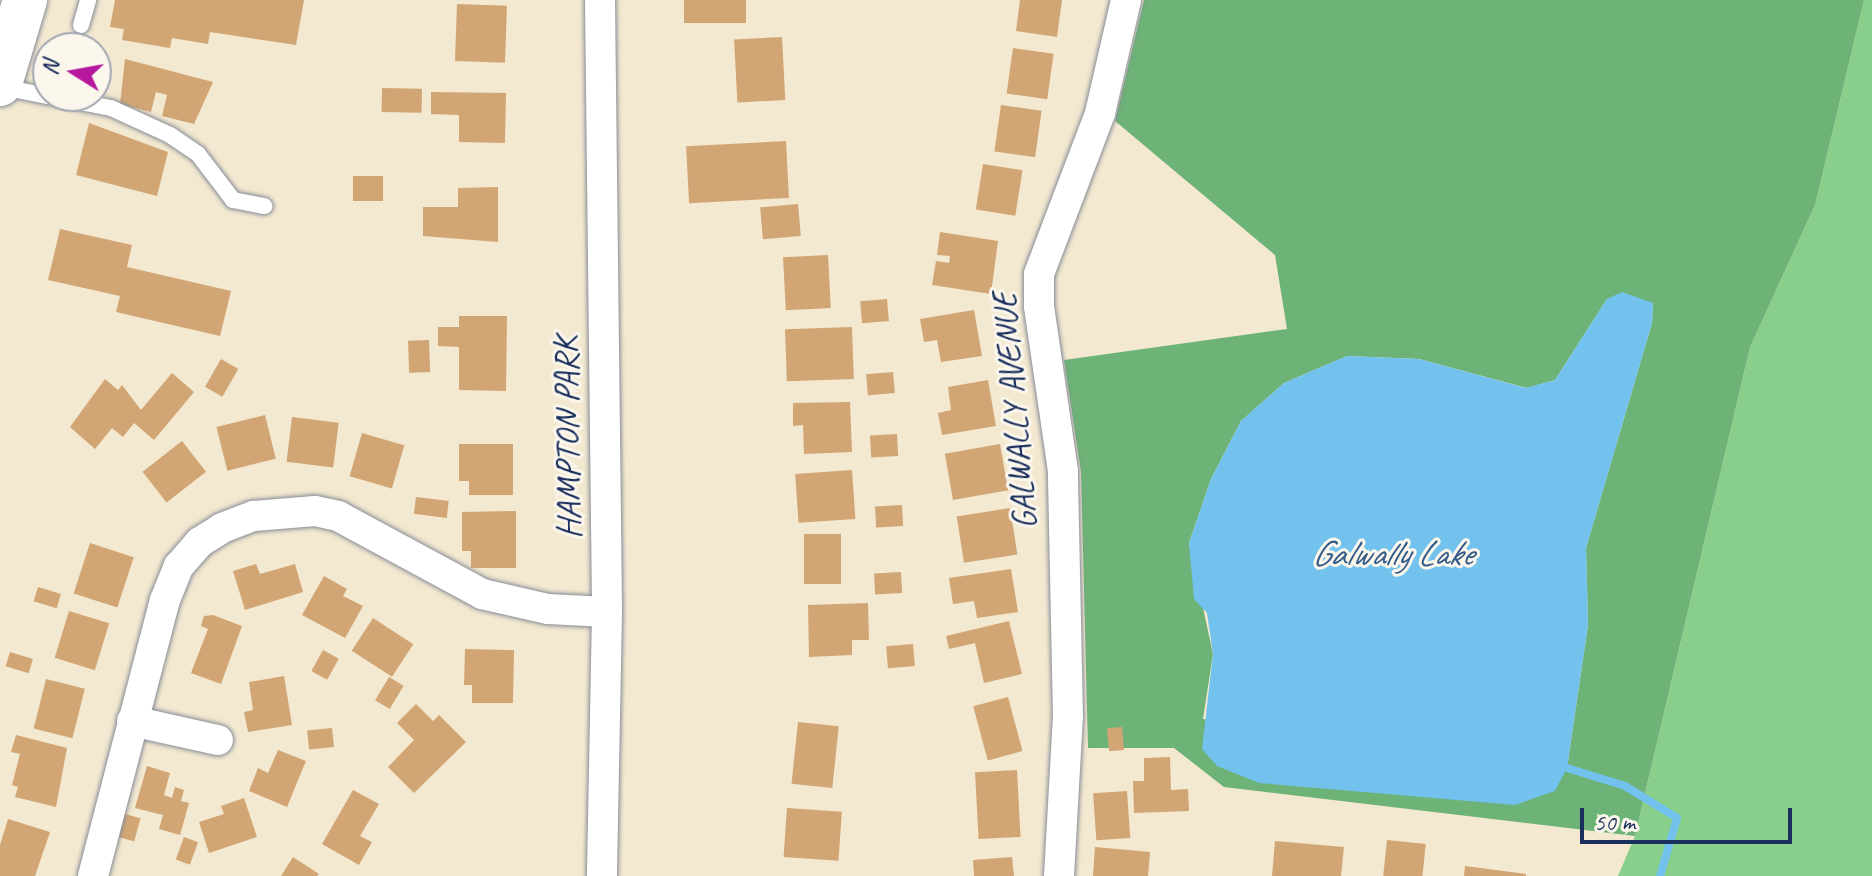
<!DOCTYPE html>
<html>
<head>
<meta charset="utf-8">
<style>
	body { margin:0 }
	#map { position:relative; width:1872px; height:876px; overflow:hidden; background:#f3e8d0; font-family:Caveat,sans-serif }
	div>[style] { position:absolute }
	.green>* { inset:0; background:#87cf8b }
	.forest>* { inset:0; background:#6db277 }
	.water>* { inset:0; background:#72c2ed }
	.stream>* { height:8px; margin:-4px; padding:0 4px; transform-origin:4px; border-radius:4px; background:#72c2ed }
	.building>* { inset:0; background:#d2a674; transform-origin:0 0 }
	.roads { filter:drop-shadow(0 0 2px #878c97) drop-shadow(0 0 2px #878c97) }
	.lane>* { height:16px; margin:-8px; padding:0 8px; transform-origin:8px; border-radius:8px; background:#fff }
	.street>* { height:30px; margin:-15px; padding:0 15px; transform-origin:15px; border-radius:15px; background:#fff }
	.secondary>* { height:44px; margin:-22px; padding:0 22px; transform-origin:22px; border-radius:22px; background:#fff }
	span { translate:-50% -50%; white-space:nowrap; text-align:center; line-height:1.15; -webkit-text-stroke:6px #fbf7ec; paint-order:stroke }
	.street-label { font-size:34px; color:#1b2f5e }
	.water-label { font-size:36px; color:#355b89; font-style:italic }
	.north { position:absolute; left:32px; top:32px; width:80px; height:80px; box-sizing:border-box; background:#fbf7ec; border:2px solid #a1a7b3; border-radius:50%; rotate:281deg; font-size:22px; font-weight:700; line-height:32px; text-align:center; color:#1b2f5e }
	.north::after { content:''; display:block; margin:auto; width:28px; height:36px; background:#b5179e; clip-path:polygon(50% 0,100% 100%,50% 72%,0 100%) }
	.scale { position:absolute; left:1580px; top:808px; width:212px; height:36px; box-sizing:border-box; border:4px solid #1b2f5e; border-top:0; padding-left:10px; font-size:24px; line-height:28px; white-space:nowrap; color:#1b2f5e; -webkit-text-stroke:6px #fbf7ec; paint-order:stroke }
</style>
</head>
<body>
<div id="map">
	<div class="green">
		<i style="clip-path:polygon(1864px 0,1872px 0,1872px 876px,1618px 876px,1635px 836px,1750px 347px,1815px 205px)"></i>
	</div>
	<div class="forest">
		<i style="clip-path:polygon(evenodd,1144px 0,1864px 0,1815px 205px,1750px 347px,1635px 836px,1224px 787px,1174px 748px,1088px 748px,1081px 472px,1064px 360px,1287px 329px,1275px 255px,1115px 121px,1144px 0,1607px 299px,1653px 303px,1652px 323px,1586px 548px,1588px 625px,1567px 768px,1203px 719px,1213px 654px,1189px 543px,1211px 479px,1241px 421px,1284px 383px,1347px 356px,1419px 359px,1527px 388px,1555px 380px,1607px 299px)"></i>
	</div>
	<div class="water">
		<i style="clip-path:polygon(1622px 292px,1653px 303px,1652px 323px,1586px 548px,1588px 625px,1567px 768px,1555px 791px,1515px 805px,1259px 783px,1217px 766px,1202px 749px,1213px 654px,1207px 613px,1194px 599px,1189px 543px,1211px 479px,1241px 421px,1284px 383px,1347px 356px,1419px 359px,1526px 388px,1555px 380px,1607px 299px)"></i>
	</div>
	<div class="stream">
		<i style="left:1567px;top:768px;width:61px;rotate:17.2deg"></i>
		<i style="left:1625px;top:786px;width:61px;rotate:31.6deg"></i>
		<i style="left:1677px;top:818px;width:60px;rotate:106.3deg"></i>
	</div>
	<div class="building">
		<i style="clip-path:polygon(115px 0,304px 0,296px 45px,210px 32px,208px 44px,172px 38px,170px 48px,122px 40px,124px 29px,110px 27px)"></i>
		<i style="left:684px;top:0;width:62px;height:23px"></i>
		<i style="clip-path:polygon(1020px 0,1062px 0,1057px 37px,1016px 31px)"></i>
		<i style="left:457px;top:4px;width:50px;height:57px;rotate:2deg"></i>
		<i style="left:782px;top:37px;width:63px;height:48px;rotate:87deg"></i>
		<i style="left:1013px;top:48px;width:41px;height:46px;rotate:8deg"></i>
		<i style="clip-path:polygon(125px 59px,213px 82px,194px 124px,162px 116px,167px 95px,156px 92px,151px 112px,120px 104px)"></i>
		<i style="left:382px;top:88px;width:40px;height:24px;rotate:1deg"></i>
		<i style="clip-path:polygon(431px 92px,506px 93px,505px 143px,459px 142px,459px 115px,431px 114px)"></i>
		<i style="left:1001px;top:105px;width:41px;height:47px;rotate:8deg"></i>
		<i style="clip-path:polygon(89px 123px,168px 152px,157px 196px,76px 175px)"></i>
		<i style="left:786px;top:141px;width:57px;height:100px;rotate:87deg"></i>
		<i style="left:983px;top:164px;width:40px;height:46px;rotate:9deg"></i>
		<i style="left:353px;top:176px;width:30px;height:25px"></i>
		<i style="clip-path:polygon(498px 187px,498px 242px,423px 236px,423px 207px,458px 207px,458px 188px)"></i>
		<i style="left:798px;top:204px;width:32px;height:38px;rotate:85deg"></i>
		<i style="clip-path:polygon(60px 229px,132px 245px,127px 267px,231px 291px,220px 336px,116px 312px,120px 296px,48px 280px)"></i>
		<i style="clip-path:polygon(940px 232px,998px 241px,991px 294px,932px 285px,936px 261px,949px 263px,950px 256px,937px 255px)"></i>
		<i style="left:828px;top:255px;width:53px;height:45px;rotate:87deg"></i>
		<i style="left:887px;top:299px;width:22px;height:27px;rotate:85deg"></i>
		<i style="clip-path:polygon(974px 310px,982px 356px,941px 362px,937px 340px,924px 342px,920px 319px)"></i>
		<i style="clip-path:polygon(459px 316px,507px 316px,506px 391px,459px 390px,459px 347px,438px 346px,438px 327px,459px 327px)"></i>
		<i style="left:852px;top:327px;width:52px;height:67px;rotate:88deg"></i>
		<i style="left:429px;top:340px;width:32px;height:21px;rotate:88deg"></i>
		<i style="left:221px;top:359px;width:20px;height:32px;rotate:30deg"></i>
		<i style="left:893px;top:372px;width:21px;height:27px;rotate:85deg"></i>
		<i style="clip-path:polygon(172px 373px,194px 392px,154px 440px,134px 423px,123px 437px,112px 428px,95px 449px,70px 427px,105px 379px,118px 390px,122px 385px,141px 410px)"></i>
		<i style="clip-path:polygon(988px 380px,996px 426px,942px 435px,938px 413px,951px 410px,948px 387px)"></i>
		<i style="clip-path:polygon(850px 402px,852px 452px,804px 454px,803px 425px,793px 426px,793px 403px)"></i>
		<i style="left:265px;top:415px;width:45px;height:50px;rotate:76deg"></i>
		<i style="left:292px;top:417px;width:47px;height:45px;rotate:7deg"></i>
		<i style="left:362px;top:433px;width:44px;height:45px;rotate:16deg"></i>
		<i style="left:897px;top:434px;width:22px;height:27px;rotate:87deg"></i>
		<i style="left:182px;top:441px;width:39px;height:50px;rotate:52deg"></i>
		<i style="clip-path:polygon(459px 444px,513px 444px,513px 495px,469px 495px,469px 481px,459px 481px)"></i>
		<i style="left:1000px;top:444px;width:47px;height:56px;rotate:80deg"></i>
		<i style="left:852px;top:470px;width:49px;height:57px;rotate:86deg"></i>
		<i style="left:416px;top:497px;width:33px;height:17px;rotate:7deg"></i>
		<i style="left:902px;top:505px;width:21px;height:27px;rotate:87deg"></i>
		<i style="left:1010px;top:508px;width:47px;height:54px;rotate:81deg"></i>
		<i style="clip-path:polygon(516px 511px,516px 568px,471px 568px,471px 551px,462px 551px,462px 512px)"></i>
		<i style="left:804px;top:534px;width:37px;height:50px"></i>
		<i style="left:90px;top:543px;width:46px;height:53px;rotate:18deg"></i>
		<i style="clip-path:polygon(256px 564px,260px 574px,295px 564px,303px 592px,245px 610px,233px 571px)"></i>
		<i style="clip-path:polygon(1011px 569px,1018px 612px,977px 618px,974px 601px,953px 604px,949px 578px)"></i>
		<i style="left:901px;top:572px;width:21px;height:27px;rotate:87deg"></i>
		<i style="clip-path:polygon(324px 576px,347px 589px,343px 596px,363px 606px,345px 638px,302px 615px)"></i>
		<i style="left:38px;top:587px;width:24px;height:15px;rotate:17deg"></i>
		<i style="clip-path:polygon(868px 603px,869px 640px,852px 640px,852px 655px,809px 657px,808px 605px)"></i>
		<i style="left:69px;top:611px;width:42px;height:49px;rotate:17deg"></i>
		<i style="clip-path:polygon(213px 615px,242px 626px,221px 684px,191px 673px,208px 629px,201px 626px,204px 616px)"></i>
		<i style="left:373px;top:618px;width:48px;height:39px;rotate:33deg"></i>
		<i style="clip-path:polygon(1009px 621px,1022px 674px,984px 683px,975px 643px,949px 649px,946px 636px)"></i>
		<i style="left:913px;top:644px;width:22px;height:27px;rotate:85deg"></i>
		<i style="clip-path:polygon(465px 649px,514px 650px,513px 703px,472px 703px,472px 685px,464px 685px)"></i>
		<i style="left:323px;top:650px;width:18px;height:24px;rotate:29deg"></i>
		<i style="left:10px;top:652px;width:24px;height:15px;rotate:17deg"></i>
		<i style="clip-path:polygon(284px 676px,292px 725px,248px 732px,244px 712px,253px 710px,249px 682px)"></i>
		<i style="left:389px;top:677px;width:17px;height:27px;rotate:31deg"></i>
		<i style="left:46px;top:679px;width:40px;height:51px;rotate:14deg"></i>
		<i style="left:1008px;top:697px;width:56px;height:36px;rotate:75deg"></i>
		<i style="clip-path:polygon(416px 704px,433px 721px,439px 715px,466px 742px,414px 793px,388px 767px,414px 740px,397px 723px)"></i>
		<i style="left:798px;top:722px;width:41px;height:62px;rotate:6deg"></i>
		<i style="left:1122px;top:727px;width:23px;height:15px;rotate:85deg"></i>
		<i style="left:332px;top:728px;width:19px;height:25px;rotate:84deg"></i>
		<i style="clip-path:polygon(16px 735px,67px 748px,56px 807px,15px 797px,18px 787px,12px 785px,20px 754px,11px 752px)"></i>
		<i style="clip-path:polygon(278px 750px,306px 761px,287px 807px,249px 791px,258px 768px,268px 773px)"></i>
		<i style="clip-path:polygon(1170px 757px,1171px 790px,1188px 789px,1189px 811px,1134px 813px,1133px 781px,1144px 781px,1144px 758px)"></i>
		<i style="clip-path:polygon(147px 766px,170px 773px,164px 795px,172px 798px,175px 787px,184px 790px,181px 801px,189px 803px,180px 835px,159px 829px,163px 815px,135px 808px)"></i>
		<i style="left:1017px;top:770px;width:67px;height:42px;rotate:87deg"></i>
		<i style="clip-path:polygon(353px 790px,379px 804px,360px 836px,372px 842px,359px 865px,322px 844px)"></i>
		<i style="left:1127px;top:791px;width:47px;height:34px;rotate:86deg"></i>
		<i style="clip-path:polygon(244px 798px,257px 837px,209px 853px,199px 822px,224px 814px,221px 806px)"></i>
		<i style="left:787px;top:808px;width:55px;height:49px;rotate:4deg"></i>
		<i style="left:125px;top:814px;width:16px;height:24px;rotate:15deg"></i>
		<i style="clip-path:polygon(8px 819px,50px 832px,35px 876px,0 876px,0 845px)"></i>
		<i style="left:184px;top:837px;width:15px;height:24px;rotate:20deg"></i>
		<i style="left:1387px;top:840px;width:39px;height:36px;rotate:6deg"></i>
		<i style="clip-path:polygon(1275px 841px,1344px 847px,1341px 876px,1272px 876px)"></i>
		<i style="clip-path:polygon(1095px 847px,1150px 852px,1148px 876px,1093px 876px)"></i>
		<i style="clip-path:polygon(293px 857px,319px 874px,317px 876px,281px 876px)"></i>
		<i style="clip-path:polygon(1012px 857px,1014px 876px,974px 876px,973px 860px)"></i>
		<i style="clip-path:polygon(1465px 866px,1526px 874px,1526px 876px,1464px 876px)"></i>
	</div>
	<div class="roads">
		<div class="lane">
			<i style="left:81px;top:25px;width:26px;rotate:-74deg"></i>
			<i style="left:2px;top:87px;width:47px;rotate:11.1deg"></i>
			<i style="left:49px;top:96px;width:63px;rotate:11deg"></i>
			<i style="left:111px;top:108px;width:65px;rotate:24.6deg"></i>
			<i style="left:170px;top:135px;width:34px;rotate:34deg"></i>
			<i style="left:198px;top:154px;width:58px;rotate:52.7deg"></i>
			<i style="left:233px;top:200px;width:32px;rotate:11deg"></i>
		</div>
		<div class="street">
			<i style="left:600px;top:0;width:612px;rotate:89.34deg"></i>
			<i style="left:607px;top:612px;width:264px;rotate:91.1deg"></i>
			<i style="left:132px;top:721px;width:88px;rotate:12.5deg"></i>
			<i style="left:93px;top:876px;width:285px;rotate:-75.4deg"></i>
			<i style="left:165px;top:600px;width:37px;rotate:-68deg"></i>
			<i style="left:179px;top:566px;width:32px;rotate:-49deg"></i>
			<i style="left:200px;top:542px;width:26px;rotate:-32deg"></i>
			<i style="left:222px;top:528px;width:34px;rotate:-21deg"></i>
			<i style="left:254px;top:516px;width:61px;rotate:-4.7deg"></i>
			<i style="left:315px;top:511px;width:24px;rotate:12deg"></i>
			<i style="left:338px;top:516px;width:164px;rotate:28.4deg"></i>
			<i style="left:482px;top:594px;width:68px;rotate:12.8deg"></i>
			<i style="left:548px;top:609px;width:59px;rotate:2.9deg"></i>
			<i style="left:1059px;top:876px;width:159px;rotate:-86.8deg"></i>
			<i style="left:1068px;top:717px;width:246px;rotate:-91.2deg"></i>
			<i style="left:1063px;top:471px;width:167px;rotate:-98.3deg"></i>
			<i style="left:1039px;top:306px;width:32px;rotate:-90deg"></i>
			<i style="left:1039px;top:274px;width:172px;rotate:-69.2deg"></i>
			<i style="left:1100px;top:113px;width:116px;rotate:-77deg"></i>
		</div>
		<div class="secondary">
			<i style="left:0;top:84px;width:88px;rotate:-73.4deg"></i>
		</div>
	</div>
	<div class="street-label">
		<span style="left:1014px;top:411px;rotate:-95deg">GALWALLY AVENUE</span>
		<span style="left:567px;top:438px;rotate:-91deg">HAMPTON PARK</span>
	</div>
	<div class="water-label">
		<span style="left:1392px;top:554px">Galwally Lake</span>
	</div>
	<div class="north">N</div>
	<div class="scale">50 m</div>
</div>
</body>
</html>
